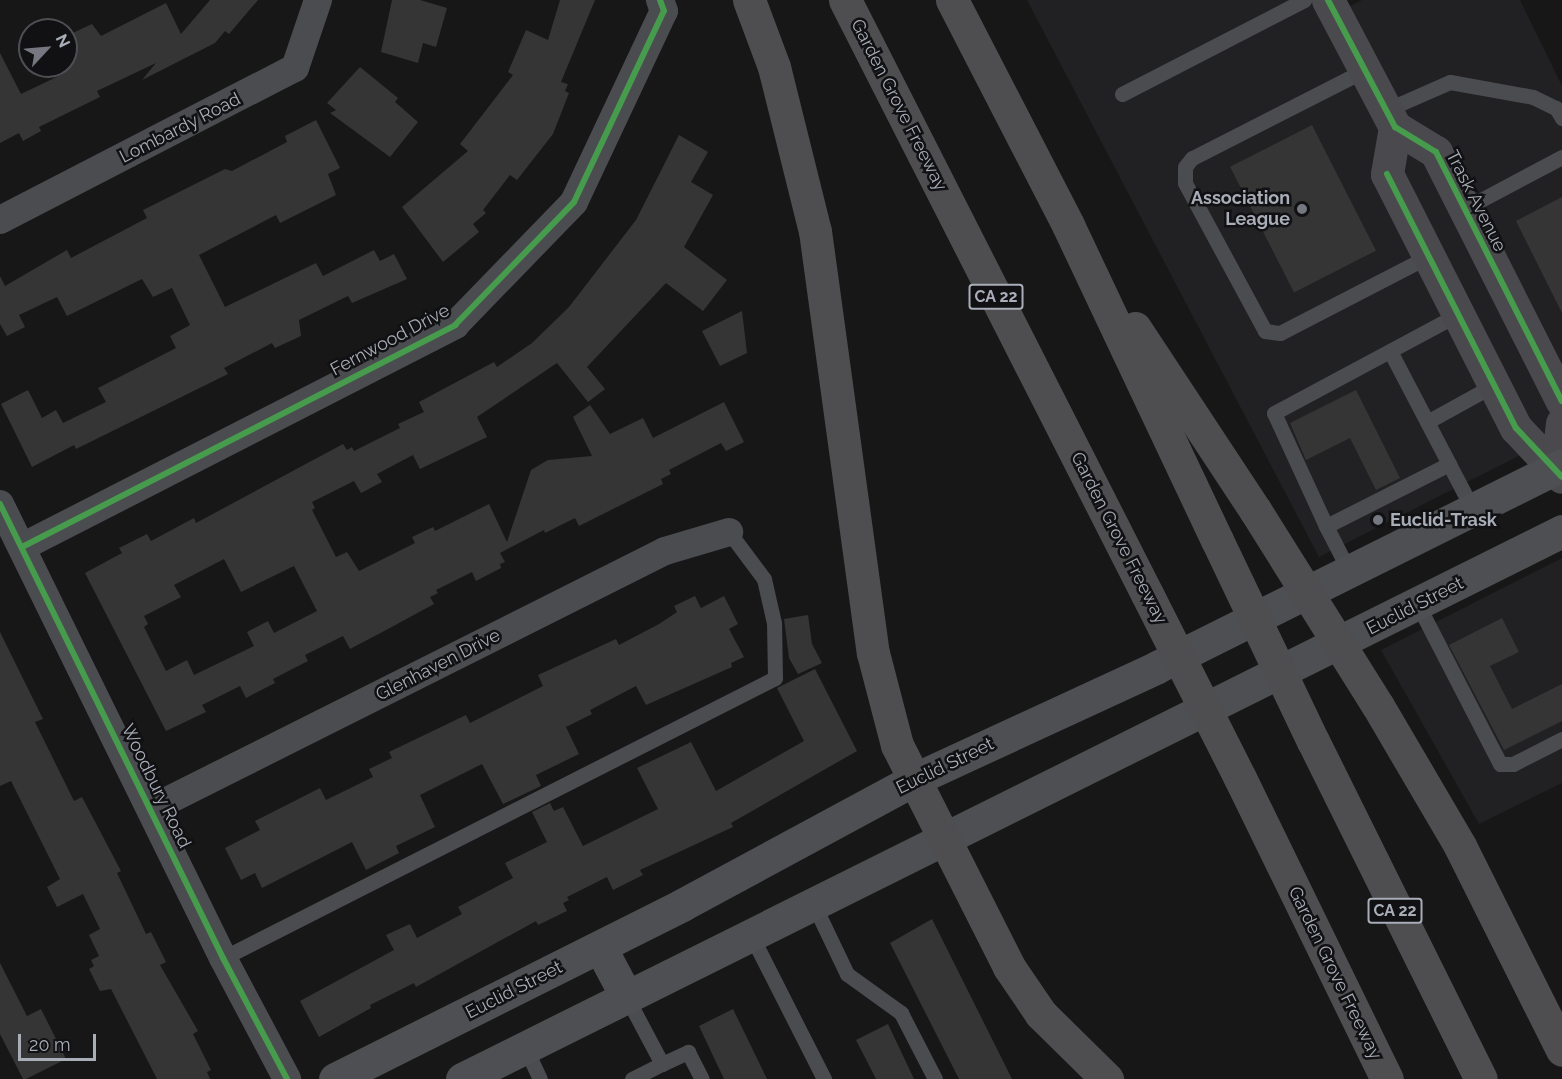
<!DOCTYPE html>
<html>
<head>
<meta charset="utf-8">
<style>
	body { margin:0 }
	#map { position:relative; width:1562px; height:1079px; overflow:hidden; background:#171717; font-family:Raleway,sans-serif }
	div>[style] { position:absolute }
	.built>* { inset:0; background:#212123 }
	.building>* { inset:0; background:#353536; transform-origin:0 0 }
	.lane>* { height:15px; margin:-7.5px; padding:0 7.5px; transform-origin:7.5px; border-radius:7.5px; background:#4b4c50 }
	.street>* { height:28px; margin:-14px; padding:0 14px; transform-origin:14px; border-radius:14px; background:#4b4c50 }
	.secondary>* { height:33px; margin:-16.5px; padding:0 16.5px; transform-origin:16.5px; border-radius:16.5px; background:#4a4a4e }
	.primary>* { height:33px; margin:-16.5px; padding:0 16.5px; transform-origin:16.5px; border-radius:16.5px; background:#4d4f52 }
	.highway>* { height:33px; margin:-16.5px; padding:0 16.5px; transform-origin:16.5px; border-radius:16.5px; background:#4e4e51 }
	.highway-bridge>* { height:33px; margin:-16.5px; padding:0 16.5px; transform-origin:16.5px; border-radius:16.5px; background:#4e4e51 }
	.cycleway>* { height:6px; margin:-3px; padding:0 3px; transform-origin:3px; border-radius:3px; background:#469c4c }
	.dots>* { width:16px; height:16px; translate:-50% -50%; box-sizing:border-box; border:3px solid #111113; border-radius:50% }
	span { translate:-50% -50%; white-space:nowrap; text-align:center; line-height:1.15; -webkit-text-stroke:5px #111113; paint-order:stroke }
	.shield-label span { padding:2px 4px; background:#111113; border:2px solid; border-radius:4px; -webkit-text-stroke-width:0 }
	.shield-label { font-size:16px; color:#a8adb8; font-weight:700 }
	.street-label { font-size:18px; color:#a8adb8 }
	.poi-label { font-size:18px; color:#a8adb8; font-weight:700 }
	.right { translate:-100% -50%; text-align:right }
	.left { translate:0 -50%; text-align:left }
	.north { position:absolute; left:18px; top:18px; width:60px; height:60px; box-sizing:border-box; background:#111113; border:2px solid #4d4f55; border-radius:50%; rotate:64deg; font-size:16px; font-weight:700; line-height:24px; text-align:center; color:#a8adb8 }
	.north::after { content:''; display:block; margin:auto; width:21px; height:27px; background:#757880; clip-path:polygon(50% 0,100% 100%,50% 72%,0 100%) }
	.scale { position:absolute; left:18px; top:1034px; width:78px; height:27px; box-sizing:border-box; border:3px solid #a8adb8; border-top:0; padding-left:8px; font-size:18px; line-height:21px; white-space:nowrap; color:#a8adb8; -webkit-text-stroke:4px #111113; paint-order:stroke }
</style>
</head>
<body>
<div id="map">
	<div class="built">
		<i style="clip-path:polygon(1027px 0,1336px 0,1342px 10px,1362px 0,1520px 0,1562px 86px,1562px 434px,1319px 557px)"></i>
		<i style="clip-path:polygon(1562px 558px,1562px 783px,1479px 824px,1381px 650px)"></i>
	</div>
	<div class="building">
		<i style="clip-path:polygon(210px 0,258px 0,229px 34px,225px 31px,215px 43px,142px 80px,156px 63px,97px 91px,100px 97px,39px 127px,41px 131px,23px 141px,19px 133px,0 143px,0 53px,21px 94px,63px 74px,60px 66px,66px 66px,66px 36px,92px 24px,101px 36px,166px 3px,181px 34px)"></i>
		<i style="clip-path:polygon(392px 0,420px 0,447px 8px,436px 47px,423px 43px,418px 63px,381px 52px)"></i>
		<i style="clip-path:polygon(560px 0,595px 0,561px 82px,568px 84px,565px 91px,569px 93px,553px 134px,517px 180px,510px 175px,483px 210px,486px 213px,473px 224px,479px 232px,443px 262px,402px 207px,468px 151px,460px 144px,513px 75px,508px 72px,526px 30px,548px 40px)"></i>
		<i style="clip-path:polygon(360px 67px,398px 98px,395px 102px,418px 122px,390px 157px,330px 113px,336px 110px,327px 103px)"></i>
		<i style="clip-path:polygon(316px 120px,340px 168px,328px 174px,336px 195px,280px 223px,276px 215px,199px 255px,225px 307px,316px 263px,323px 276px,374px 250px,380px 261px,394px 254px,407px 279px,352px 303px,348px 296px,299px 320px,301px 336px,275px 348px,272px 343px,224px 368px,228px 374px,76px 449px,74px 445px,32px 467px,1px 404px,28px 390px,42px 418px,56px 410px,63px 423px,106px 402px,98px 388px,176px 348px,170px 336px,190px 325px,172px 288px,153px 297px,142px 279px,67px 316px,57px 297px,19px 315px,25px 327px,7px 336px,0 324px,0 276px,5px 286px,67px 250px,71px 258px,147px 218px,143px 210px,225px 169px,232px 171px,287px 142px,285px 136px)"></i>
		<i style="left:1312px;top:125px;width:141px;height:92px;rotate:63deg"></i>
		<i style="clip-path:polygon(evenodd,679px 135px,708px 152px,691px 182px,713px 195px,684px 247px,727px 280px,703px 311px,666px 283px,587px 367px,605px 389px,588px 402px,557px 363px,477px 417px,487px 437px,420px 469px,413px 455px,377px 474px,382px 482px,361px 493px,354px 481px,312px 502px,315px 508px,312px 510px,336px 557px,347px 552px,359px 571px,415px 543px,412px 537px,433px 527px,435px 531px,489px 504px,507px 542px,531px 470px,548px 460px,592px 456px,573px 417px,590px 405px,610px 434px,643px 418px,653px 438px,724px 402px,744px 442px,726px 451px,721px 443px,669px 470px,671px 474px,661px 479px,663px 484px,579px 526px,575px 518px,545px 533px,544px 530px,500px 553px,505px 562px,500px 564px,501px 568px,476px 581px,472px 572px,436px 590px,438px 593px,430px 597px,434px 604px,388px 629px,350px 649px,343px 636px,305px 655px,308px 661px,273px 679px,275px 683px,246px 698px,240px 686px,202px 705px,206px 712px,166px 731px,85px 573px,122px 553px,119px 548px,147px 534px,151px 541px,194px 518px,196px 523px,343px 444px,347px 450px,352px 447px,354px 451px,400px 428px,398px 424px,424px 412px,419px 402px,494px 362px,497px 367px,532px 343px,569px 307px,636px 220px,679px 135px,224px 559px,241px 592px,294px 566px,317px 611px,274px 633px,268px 621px,247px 632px,254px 646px,194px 675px,187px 660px,166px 671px,144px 627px,148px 624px,144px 616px,181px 597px,174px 585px,224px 559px)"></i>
		<i style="clip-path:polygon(1562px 197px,1562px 313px,1516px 221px)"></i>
		<i style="clip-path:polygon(742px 311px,747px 353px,720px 366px,702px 331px)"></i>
		<i style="clip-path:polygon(1356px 390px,1400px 478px,1376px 490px,1350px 438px,1306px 460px,1290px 423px)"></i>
		<i style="clip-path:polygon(695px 596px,701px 608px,724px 596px,738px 624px,729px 629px,744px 657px,731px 663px,732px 667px,646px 705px,636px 686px,590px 710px,592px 714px,566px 727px,579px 754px,536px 775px,541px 786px,503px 804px,482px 764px,420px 795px,435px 827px,396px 846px,399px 853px,366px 870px,352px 842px,262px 888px,255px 873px,241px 880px,225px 848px,260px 830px,255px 821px,320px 788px,326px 800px,373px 777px,369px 769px,392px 758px,389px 752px,466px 715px,470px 723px,543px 686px,538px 675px,616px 639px,619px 645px,659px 624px,677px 612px,674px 606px)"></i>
		<i style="clip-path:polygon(808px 615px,812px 644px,822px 663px,798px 674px,789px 658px,784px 619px)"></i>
		<i style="clip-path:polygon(1502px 618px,1519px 652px,1490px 666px,1512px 709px,1562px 684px,1562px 721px,1504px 750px,1449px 645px)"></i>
		<i style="clip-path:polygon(0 632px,43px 719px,35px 722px,74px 801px,82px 797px,121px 871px,117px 873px,146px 934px,151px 932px,166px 962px,160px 965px,198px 1031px,193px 1034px,211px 1070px,207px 1072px,210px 1079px,157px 1079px,111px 989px,100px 991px,89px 969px,94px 966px,91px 960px,99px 956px,89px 935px,100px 929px,83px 894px,57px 907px,47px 887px,60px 879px,11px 781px,0 786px)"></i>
		<i style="clip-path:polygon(815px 669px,857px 751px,731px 823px,733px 827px,640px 870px,643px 875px,613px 890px,607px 877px,567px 897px,569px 900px,563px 903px,567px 911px,538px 925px,536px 921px,416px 987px,414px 983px,370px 1005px,371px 1008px,319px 1037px,300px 1001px,394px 950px,386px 935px,410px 924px,417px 938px,462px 914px,458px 907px,513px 878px,505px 863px,547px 842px,532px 812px,550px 803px,554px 811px,563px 807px,583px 846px,658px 809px,637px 768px,691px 742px,716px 791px,804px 741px,777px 688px)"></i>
		<i style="clip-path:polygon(932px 919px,1012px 1079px,959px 1079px,890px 943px)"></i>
		<i style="clip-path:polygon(0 963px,27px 1016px,41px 1009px,66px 1059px,26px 1079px,23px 1079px,0 1034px)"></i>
		<i style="clip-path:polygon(733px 1009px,767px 1079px,724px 1079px,699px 1026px)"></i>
		<i style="clip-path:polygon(888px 1024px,914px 1079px,876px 1079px,856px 1040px)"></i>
	</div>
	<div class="lane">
		<i style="left:1365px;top:70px;width:194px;rotate:153deg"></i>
		<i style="left:1192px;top:158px;width:11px;rotate:128deg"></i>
		<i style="left:1185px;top:167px;width:16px;rotate:90deg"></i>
		<i style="left:1185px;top:183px;width:168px;rotate:61.6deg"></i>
		<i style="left:1265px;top:331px;width:15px;rotate:8deg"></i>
		<i style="left:1280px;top:333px;width:168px;rotate:-27.3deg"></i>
		<i style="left:1122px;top:94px;width:205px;rotate:-27.3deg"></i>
		<i style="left:1386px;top:110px;width:70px;rotate:-23.6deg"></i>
		<i style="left:1450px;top:82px;width:84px;rotate:10.2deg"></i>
		<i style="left:1533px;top:97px;width:25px;rotate:26deg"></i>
		<i style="left:1556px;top:108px;width:12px;rotate:59deg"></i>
		<i style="left:1464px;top:209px;width:111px;rotate:-28deg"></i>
		<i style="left:1390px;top:351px;width:127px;rotate:62.4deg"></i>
		<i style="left:1449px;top:464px;width:138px;rotate:153.2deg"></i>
		<i style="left:1326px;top:526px;width:124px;rotate:-114.7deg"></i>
		<i style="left:1274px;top:413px;width:210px;rotate:-28.2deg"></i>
		<i style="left:1427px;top:422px;width:77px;rotate:-28.9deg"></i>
		<i style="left:1449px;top:464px;width:52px;rotate:62.4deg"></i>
		<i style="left:1326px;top:526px;width:51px;rotate:62.9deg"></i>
		<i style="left:1418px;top:605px;width:179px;rotate:62.7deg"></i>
		<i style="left:1500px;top:764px;width:13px"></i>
		<i style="left:1513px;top:764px;width:55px;rotate:-27deg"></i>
		<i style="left:813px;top:903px;width:79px;rotate:64.4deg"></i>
		<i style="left:847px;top:974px;width:67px;rotate:35.8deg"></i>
		<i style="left:901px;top:1013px;width:74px;rotate:62.7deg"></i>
		<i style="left:750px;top:933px;width:164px;rotate:63.1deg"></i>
		<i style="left:223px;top:958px;width:619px;rotate:-26.9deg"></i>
		<i style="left:775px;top:678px;width:55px;rotate:-91deg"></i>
		<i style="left:774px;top:623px;width:45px;rotate:-102.8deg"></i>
		<i style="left:764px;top:579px;width:59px;rotate:-126.7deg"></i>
		<i style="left:626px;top:996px;width:77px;rotate:62.1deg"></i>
		<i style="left:662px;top:1064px;width:29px;rotate:-25deg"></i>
		<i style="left:688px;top:1052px;width:30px;rotate:63deg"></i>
		<i style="left:525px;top:1047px;width:35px;rotate:65deg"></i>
		<i style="left:632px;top:1079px;width:34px;rotate:-27deg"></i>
	</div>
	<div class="street">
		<i style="left:0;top:220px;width:332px;rotate:-27.3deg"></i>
		<i style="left:295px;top:68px;width:72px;rotate:-71.3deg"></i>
		<i style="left:0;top:504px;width:506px;rotate:63.84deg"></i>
		<i style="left:223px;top:958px;width:137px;rotate:62.1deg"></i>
		<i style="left:22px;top:547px;width:487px;rotate:-27.1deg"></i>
		<i style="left:455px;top:325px;width:171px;rotate:-45.9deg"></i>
		<i style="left:574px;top:202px;width:211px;rotate:-64.8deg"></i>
		<i style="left:664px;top:11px;width:12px;rotate:-110deg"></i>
		<i style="left:151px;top:809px;width:575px;rotate:-26.65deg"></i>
		<i style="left:665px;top:551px;width:67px;rotate:-16.5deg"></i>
	</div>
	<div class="secondary">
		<i style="left:1328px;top:0;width:144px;rotate:62.2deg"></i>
		<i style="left:1395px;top:127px;width:48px;rotate:31.4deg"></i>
		<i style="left:1436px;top:152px;width:279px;rotate:63.2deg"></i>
		<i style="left:1395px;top:127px;width:48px;rotate:99.7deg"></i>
		<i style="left:1387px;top:174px;width:285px;rotate:63.1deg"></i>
		<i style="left:1516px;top:428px;width:67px;rotate:46.8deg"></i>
		<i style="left:1557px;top:467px;width:44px;rotate:-83.5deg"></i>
	</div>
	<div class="primary">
		<i style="left:600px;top:947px;width:55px;rotate:62deg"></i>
		<i style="left:335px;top:1079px;width:388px;rotate:-26.6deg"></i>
		<i style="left:682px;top:905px;width:263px;rotate:-28.4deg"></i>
		<i style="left:913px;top:780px;width:269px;rotate:-24.8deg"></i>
		<i style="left:1157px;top:667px;width:453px;rotate:-26.5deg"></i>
		<i style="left:462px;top:1079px;width:1229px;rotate:-26.48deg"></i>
	</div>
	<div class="highway">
		<i style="left:749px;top:0;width:72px;rotate:69.5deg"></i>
		<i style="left:774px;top:67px;width:169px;rotate:76deg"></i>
		<i style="left:815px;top:231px;width:426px;rotate:82.2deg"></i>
		<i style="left:873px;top:653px;width:95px;rotate:75.4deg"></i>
		<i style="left:897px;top:745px;width:249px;rotate:63.2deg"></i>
		<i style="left:1009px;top:967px;width:57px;rotate:55.8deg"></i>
		<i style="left:1041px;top:1014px;width:93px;rotate:44.6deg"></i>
		<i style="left:845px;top:0;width:666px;rotate:63.05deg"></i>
		<i style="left:952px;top:0;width:253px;rotate:62.7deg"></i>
		<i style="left:1068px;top:225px;width:348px;rotate:64.7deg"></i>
		<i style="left:1135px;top:328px;width:218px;rotate:56.6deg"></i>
		<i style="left:1378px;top:706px;width:162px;rotate:59.6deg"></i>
		<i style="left:1460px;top:846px;width:228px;rotate:63.4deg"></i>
		<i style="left:1313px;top:741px;width:377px;rotate:63.6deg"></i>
		<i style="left:1240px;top:778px;width:335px;rotate:64deg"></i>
	</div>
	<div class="highway-bridge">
		<i style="left:1255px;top:510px;width:231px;rotate:57.9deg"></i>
		<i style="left:1217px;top:540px;width:223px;rotate:64.5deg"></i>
		<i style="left:1147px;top:594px;width:206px;rotate:63.2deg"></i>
	</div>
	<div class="cycleway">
		<i style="left:1328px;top:0;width:144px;rotate:62.2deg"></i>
		<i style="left:1395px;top:127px;width:48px;rotate:31.4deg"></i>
		<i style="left:1436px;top:152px;width:279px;rotate:63.2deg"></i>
		<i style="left:1387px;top:174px;width:285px;rotate:63.1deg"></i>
		<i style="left:1516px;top:428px;width:67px;rotate:46.8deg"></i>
		<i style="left:0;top:504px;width:506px;rotate:63.84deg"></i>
		<i style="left:223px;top:958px;width:137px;rotate:62.1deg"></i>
		<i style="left:22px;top:547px;width:487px;rotate:-27.1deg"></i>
		<i style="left:455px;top:325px;width:171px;rotate:-45.9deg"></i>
		<i style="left:574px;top:202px;width:211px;rotate:-64.8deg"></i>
		<i style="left:664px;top:11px;width:12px;rotate:-110deg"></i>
	</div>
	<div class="dots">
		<i style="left:1302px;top:209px;background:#757880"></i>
		<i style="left:1378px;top:520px;background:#757880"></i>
	</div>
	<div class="shield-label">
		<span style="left:996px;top:297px">CA 22</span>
		<span style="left:1395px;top:911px">CA 22</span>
	</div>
	<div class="street-label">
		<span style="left:899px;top:105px;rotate:63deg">Garden Grove Freeway</span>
		<span style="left:180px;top:128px;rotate:-27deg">Lombardy Road</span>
		<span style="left:1476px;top:201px;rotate:63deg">Trask Avenue</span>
		<span style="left:390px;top:340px;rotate:-28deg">Fernwood Drive</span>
		<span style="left:1119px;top:538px;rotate:63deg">Garden Grove Freeway</span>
		<span style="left:1415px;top:606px;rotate:-27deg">Euclid Street</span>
		<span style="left:438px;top:665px;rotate:-27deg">Glenhaven Drive</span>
		<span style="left:945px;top:766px;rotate:-26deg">Euclid Street</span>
		<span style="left:156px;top:786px;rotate:64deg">Woodbury Road</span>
		<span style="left:1335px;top:973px;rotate:64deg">Garden Grove Freeway</span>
		<span style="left:514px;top:990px;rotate:-27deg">Euclid Street</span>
	</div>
	<div class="poi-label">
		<span class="right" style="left:1290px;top:209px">Association<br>League</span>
		<span class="left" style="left:1390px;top:520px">Euclid-Trask</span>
	</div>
	<div class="north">N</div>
	<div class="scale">20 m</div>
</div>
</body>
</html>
